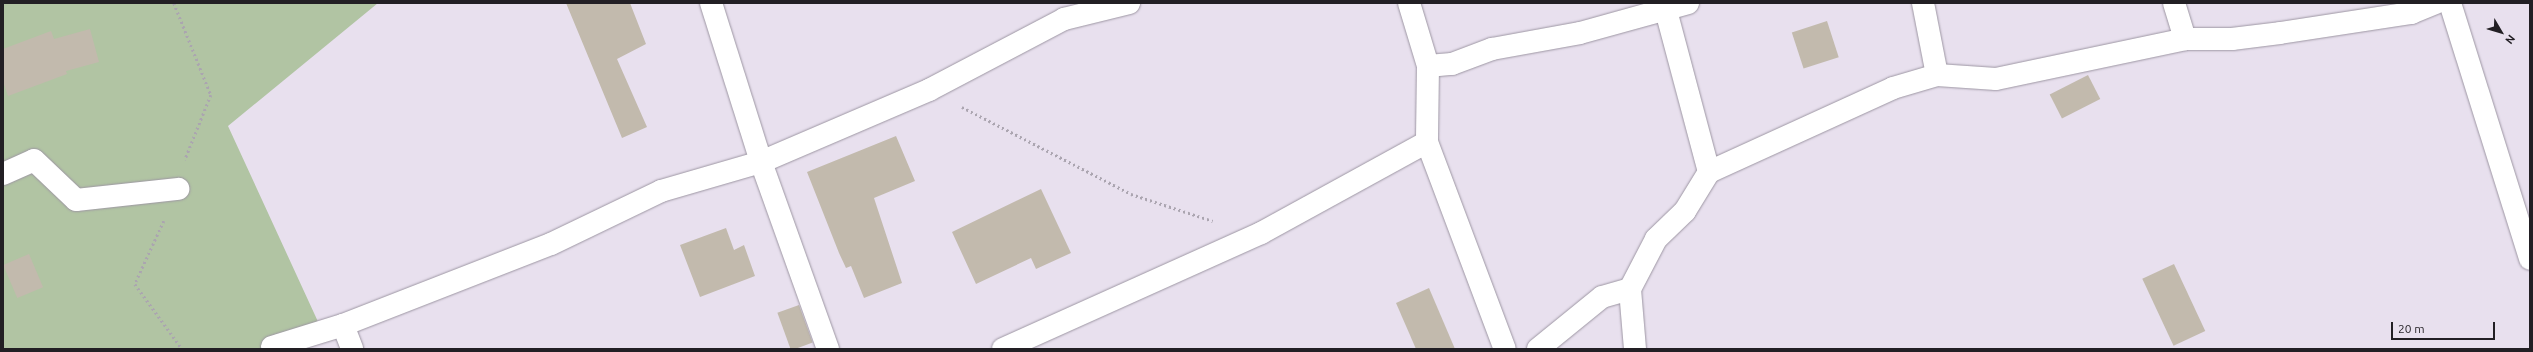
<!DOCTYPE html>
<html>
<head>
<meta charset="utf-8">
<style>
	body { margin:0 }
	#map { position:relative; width:2533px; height:352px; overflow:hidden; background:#e8e0ee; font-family:Ubuntu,sans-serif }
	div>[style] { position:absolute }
	.green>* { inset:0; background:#b1c4a3 }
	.building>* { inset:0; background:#c2baad; transform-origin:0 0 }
	.path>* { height:2.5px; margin-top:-1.25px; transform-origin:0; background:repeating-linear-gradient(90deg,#aba5b0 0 2px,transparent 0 5px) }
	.roads { filter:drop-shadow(0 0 1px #9d96a3) drop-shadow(0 0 1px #9d96a3) }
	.street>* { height:22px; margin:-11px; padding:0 11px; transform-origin:11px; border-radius:11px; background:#fff }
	span { translate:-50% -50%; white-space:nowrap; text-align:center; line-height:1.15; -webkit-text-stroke:4px #e8e0ee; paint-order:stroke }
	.frame { position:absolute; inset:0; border:4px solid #221f24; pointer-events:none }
	.north { position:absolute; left:2481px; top:12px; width:40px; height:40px; -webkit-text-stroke:3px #e8e0ee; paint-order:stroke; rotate:128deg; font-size:11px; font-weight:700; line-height:16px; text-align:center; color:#221f24 }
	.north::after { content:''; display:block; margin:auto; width:14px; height:18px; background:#221f24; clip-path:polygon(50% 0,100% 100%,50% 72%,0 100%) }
	.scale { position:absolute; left:2391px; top:322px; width:104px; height:18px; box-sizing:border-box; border:2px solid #221f24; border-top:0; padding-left:5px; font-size:12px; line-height:14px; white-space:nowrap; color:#221f24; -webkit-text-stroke:3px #e8e0ee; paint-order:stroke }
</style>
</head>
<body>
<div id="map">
	<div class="green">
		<i style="clip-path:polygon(3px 3px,378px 3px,228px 126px,320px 326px,282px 349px,3px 349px)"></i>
	</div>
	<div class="building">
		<i style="clip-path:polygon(566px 3px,630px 3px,646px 44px,617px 59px,647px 127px,622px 138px)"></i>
		<i style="left:1827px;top:21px;width:38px;height:37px;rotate:72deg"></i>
		<i style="clip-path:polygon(90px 29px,99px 62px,66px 71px,67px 74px,8px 96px,3px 81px,3px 49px,51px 31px,54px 39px)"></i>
		<i style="left:2088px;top:75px;width:27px;height:43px;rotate:63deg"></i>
		<i style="clip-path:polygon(896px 136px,915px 181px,874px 198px,902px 283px,864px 298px,851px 266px,846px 268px,839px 253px,807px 172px)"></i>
		<i style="clip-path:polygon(1041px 189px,1071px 253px,1036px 269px,1031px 258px,976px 284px,952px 232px)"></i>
		<i style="clip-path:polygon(726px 228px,734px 250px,744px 245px,755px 276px,700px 297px,680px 245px)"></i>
		<i style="left:29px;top:254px;width:36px;height:28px;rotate:67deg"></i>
		<i style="left:2174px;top:264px;width:74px;height:35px;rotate:65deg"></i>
		<i style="clip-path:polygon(1429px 288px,1455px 349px,1416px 349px,1396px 303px)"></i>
		<i style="left:799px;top:305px;width:40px;height:23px;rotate:70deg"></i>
	</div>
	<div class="path">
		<i style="left:174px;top:3px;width:99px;rotate:68.1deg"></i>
		<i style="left:211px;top:95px;width:70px;rotate:111.8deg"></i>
		<i style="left:962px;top:107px;width:190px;rotate:27.2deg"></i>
		<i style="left:1131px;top:194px;width:86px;rotate:18.2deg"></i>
		<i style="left:164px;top:221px;width:69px;rotate:114.7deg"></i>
		<i style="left:135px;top:284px;width:80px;rotate:54.1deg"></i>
	</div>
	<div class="roads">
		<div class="street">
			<i style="left:711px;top:3px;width:167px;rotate:72.5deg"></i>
			<i style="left:761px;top:162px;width:199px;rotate:70.3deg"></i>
			<i style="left:1409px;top:3px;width:66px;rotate:73.2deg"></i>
			<i style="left:1428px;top:66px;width:76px;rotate:90.8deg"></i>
			<i style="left:1427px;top:142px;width:221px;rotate:69.4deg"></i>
			<i style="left:1664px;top:3px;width:175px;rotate:75.1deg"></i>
			<i style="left:1709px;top:172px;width:202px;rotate:-24.5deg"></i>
			<i style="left:1893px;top:88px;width:46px;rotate:-16.5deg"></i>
			<i style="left:1937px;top:75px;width:59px;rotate:3.9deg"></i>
			<i style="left:1996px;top:79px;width:193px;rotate:-11.9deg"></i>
			<i style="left:2185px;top:39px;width:47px"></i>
			<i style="left:2232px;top:39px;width:48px;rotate:-7.1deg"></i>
			<i style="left:2280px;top:33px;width:133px;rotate:-8.7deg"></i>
			<i style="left:2411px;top:13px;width:27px;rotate:-22deg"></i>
			<i style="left:1923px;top:3px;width:73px;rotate:79deg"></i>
			<i style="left:2174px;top:3px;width:38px;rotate:73deg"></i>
			<i style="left:2450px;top:3px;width:268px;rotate:72.6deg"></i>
			<i style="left:1428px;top:66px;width:24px;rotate:-5deg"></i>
			<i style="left:1452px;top:64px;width:43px;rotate:-20.6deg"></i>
			<i style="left:1492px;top:49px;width:89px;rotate:-10.3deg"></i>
			<i style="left:1580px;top:33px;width:112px;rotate:-15.5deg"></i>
			<i style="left:3px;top:174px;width:34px;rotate:-24deg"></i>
			<i style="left:34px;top:160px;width:58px;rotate:43.6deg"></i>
			<i style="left:76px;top:200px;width:103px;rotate:-6.2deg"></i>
			<i style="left:343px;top:325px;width:223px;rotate:-21.3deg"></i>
			<i style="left:551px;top:244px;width:122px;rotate:-25.7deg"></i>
			<i style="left:661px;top:191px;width:104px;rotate:-16.2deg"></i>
			<i style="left:761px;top:162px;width:183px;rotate:-23.2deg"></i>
			<i style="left:929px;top:90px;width:153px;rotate:-27.7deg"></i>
			<i style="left:1064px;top:19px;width:67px;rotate:-13.8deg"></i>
			<i style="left:272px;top:347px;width:74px;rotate:-17.2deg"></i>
			<i style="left:343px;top:325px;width:26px;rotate:69deg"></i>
			<i style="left:1003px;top:349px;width:283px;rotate:-24.2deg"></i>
			<i style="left:1261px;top:233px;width:189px;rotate:-28.7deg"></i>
			<i style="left:1538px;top:349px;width:82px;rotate:-39.1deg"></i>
			<i style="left:1602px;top:297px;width:29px;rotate:-16deg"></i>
			<i style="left:1635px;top:349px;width:60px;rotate:-94.8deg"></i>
			<i style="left:1630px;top:289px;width:56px;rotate:-62.5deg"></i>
			<i style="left:1656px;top:239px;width:40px;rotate:-44deg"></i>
			<i style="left:1685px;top:211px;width:46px;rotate:-58.4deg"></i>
		</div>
	</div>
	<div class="frame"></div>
	<div class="north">N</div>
	<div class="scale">20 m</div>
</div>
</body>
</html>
